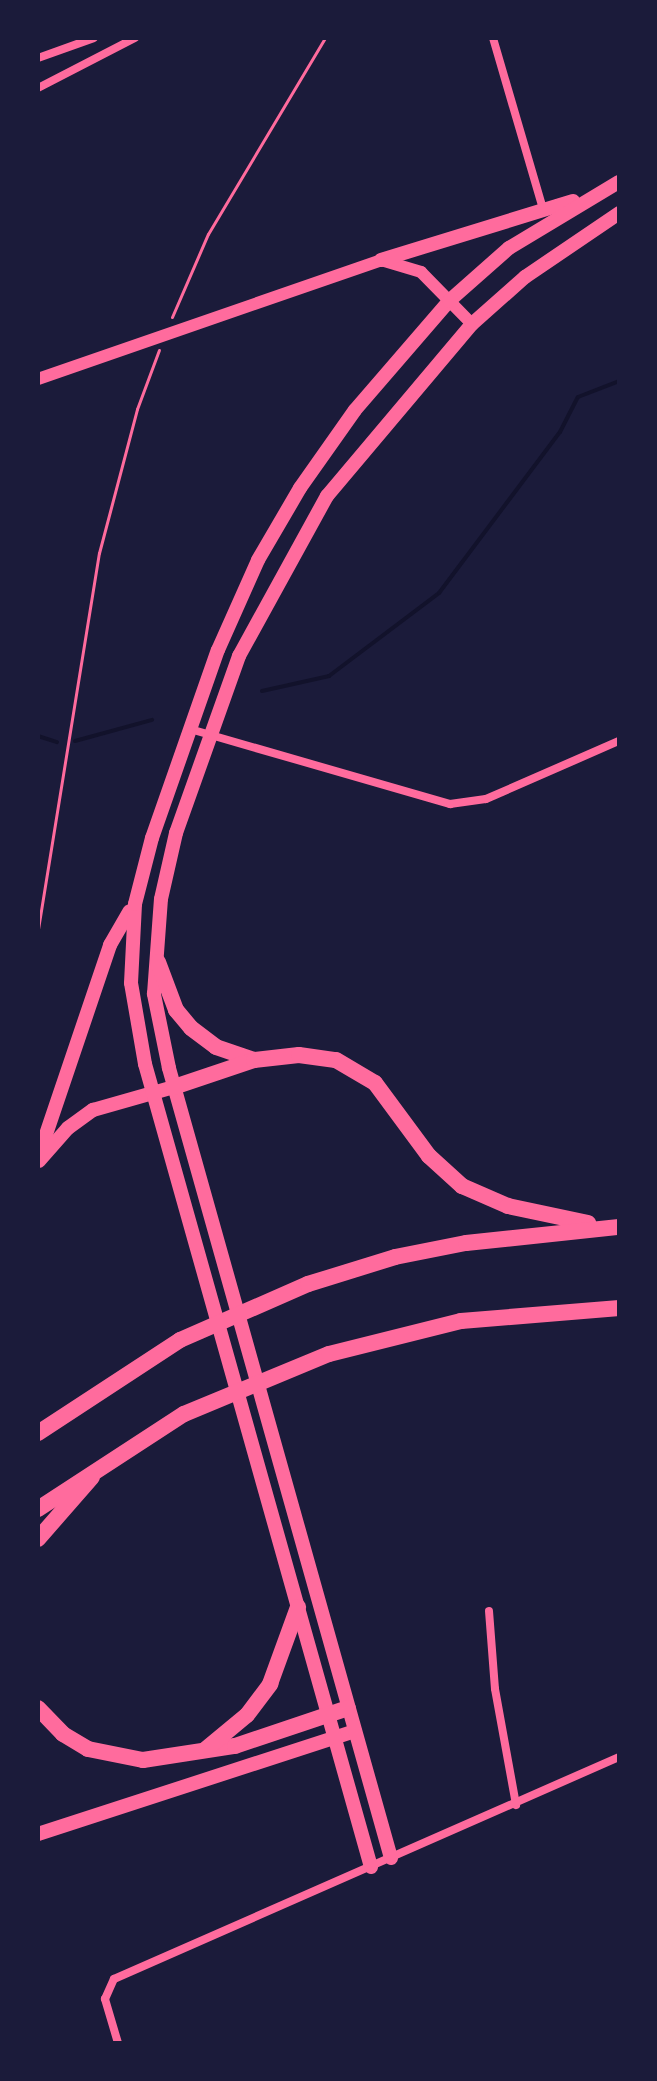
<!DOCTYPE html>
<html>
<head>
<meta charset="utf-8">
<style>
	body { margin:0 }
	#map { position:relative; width:657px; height:2081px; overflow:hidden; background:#1b1b3a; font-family:Quicksand,sans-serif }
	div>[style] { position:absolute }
	.stream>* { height:4px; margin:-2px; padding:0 2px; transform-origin:2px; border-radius:2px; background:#12122b }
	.path>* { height:3px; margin:-1.5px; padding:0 1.5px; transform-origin:1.5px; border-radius:1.5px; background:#ff6b9d }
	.minor>* { height:8px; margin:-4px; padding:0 4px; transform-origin:4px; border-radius:4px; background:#ff6b9d }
	.secondary>* { height:12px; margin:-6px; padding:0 6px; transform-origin:6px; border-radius:6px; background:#ff6b9d }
	.primary>* { height:14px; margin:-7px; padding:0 7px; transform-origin:7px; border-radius:7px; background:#ff6b9d }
	.motorway>* { height:16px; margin:-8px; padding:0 8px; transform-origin:8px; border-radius:8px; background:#ff6b9d }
	span { translate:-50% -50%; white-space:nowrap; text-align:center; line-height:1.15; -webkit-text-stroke:6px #1b1b3a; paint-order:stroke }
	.frame { position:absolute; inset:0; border:40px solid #1b1b3a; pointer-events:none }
</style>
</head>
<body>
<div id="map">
	<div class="stream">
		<i style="left:262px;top:691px;width:69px;rotate:-12.6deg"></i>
		<i style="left:329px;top:676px;width:138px;rotate:-37deg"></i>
		<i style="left:439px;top:593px;width:201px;rotate:-53.1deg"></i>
		<i style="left:560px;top:432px;width:39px;rotate:-63deg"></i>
		<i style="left:578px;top:397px;width:44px;rotate:-21.3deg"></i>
		<i style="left:38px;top:736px;width:20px;rotate:18deg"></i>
		<i style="left:75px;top:741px;width:80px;rotate:-15.3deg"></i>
	</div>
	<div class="path">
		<i style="left:172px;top:317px;width:90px;rotate:-66.6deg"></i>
		<i style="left:208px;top:234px;width:228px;rotate:-59.2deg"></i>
		<i style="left:38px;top:929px;width:381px;rotate:-80.8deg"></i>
		<i style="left:99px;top:553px;width:149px;rotate:-75.2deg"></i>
		<i style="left:137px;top:409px;width:63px;rotate:-69.6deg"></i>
	</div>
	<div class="minor">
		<i style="left:493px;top:38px;width:181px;rotate:73.7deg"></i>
		<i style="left:38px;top:58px;width:59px;rotate:-19.7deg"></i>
		<i style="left:38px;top:88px;width:109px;rotate:-27.3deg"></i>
		<i style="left:190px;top:729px;width:271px;rotate:16.1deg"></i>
		<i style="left:450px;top:804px;width:36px;rotate:-8deg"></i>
		<i style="left:486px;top:799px;width:145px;rotate:-23.6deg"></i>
		<i style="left:489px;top:1611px;width:78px;rotate:85.6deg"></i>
		<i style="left:495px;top:1689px;width:118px;rotate:79.7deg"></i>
		<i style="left:118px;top:2043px;width:46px;rotate:-106.5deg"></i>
		<i style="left:105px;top:1999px;width:22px;rotate:-66deg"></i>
		<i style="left:114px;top:1979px;width:552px;rotate:-23.73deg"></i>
	</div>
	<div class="secondary">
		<i style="left:38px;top:379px;width:363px;rotate:-19.1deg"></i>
		<i style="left:381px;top:260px;width:42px;rotate:16.7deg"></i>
		<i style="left:421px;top:272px;width:73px;rotate:45.6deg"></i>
	</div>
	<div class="primary">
		<i style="left:381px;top:260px;width:201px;rotate:-17.1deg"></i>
		<i style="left:38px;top:1158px;width:225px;rotate:-71.3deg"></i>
		<i style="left:110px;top:945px;width:39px;rotate:-60deg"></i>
		<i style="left:39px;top:1161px;width:44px;rotate:-48.7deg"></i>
		<i style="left:68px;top:1128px;width:31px;rotate:-36deg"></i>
		<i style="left:93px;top:1110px;width:84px;rotate:-15.9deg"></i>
		<i style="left:38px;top:1834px;width:333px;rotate:-18deg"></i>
		<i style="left:391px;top:1858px;width:821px;rotate:-105.7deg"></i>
		<i style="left:169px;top:1068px;width:76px;rotate:-101.5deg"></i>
		<i style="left:154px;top:994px;width:95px;rotate:-85.8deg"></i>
		<i style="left:161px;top:899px;width:68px;rotate:-77.2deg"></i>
		<i style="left:176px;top:833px;width:188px;rotate:-70.4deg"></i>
		<i style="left:239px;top:656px;width:183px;rotate:-61.2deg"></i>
		<i style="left:327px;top:496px;width:225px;rotate:-49.9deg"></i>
		<i style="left:472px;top:324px;width:71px;rotate:-41.6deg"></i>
		<i style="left:525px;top:277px;width:114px;rotate:-34.2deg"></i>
		<i style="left:371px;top:1867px;width:834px;rotate:-105.72deg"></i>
		<i style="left:145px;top:1064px;width:82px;rotate:-99.8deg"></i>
		<i style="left:131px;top:983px;width:79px;rotate:-87.1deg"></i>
		<i style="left:135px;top:904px;width:68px;rotate:-75.6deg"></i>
		<i style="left:152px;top:838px;width:199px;rotate:-70.7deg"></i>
		<i style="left:218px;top:650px;width:98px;rotate:-66deg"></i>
		<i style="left:258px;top:560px;width:83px;rotate:-59.7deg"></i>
		<i style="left:300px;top:488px;width:95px;rotate:-54.8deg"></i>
		<i style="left:355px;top:410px;width:144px;rotate:-49.2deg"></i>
		<i style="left:449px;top:301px;width:80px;rotate:-41.5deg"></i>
		<i style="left:509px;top:248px;width:128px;rotate:-31deg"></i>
	</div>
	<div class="motorway">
		<i style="left:158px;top:962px;width:51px;rotate:69.4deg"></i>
		<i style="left:176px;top:1010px;width:23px;rotate:50deg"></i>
		<i style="left:191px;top:1028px;width:31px;rotate:37deg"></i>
		<i style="left:216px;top:1047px;width:40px;rotate:18.9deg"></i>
		<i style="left:174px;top:1087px;width:84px;rotate:-18.6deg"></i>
		<i style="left:254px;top:1060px;width:45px;rotate:-6.3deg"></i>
		<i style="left:299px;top:1055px;width:37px;rotate:8deg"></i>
		<i style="left:336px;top:1060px;width:45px;rotate:30.5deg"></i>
		<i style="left:375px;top:1083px;width:91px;rotate:53.5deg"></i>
		<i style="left:429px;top:1156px;width:45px;rotate:42.3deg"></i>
		<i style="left:462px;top:1186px;width:50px;rotate:23.5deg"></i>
		<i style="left:508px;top:1206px;width:82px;rotate:12deg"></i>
		<i style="left:38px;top:1433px;width:170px;rotate:-33.2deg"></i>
		<i style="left:180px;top:1340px;width:140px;rotate:-23.6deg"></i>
		<i style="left:308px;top:1284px;width:91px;rotate:-17.2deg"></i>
		<i style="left:395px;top:1257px;width:72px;rotate:-11.2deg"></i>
		<i style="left:466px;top:1243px;width:154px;rotate:-6deg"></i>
		<i style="left:38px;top:1509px;width:174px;rotate:-33.1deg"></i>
		<i style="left:184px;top:1414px;width:157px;rotate:-22.5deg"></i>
		<i style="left:329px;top:1354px;width:136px;rotate:-14deg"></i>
		<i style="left:461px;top:1321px;width:159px;rotate:-4.7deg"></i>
		<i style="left:38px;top:1539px;width:82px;rotate:-48.9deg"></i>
		<i style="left:38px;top:1708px;width:36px;rotate:46deg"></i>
		<i style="left:63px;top:1734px;width:29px;rotate:31deg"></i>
		<i style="left:88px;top:1749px;width:56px;rotate:11.3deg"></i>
		<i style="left:143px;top:1760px;width:93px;rotate:-8.7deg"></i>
		<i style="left:235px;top:1746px;width:119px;rotate:-18.6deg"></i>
		<i style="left:206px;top:1749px;width:53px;rotate:-39.7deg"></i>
		<i style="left:247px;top:1715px;width:39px;rotate:-53deg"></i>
		<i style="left:270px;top:1684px;width:82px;rotate:-70deg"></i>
	</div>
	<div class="frame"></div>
</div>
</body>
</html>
